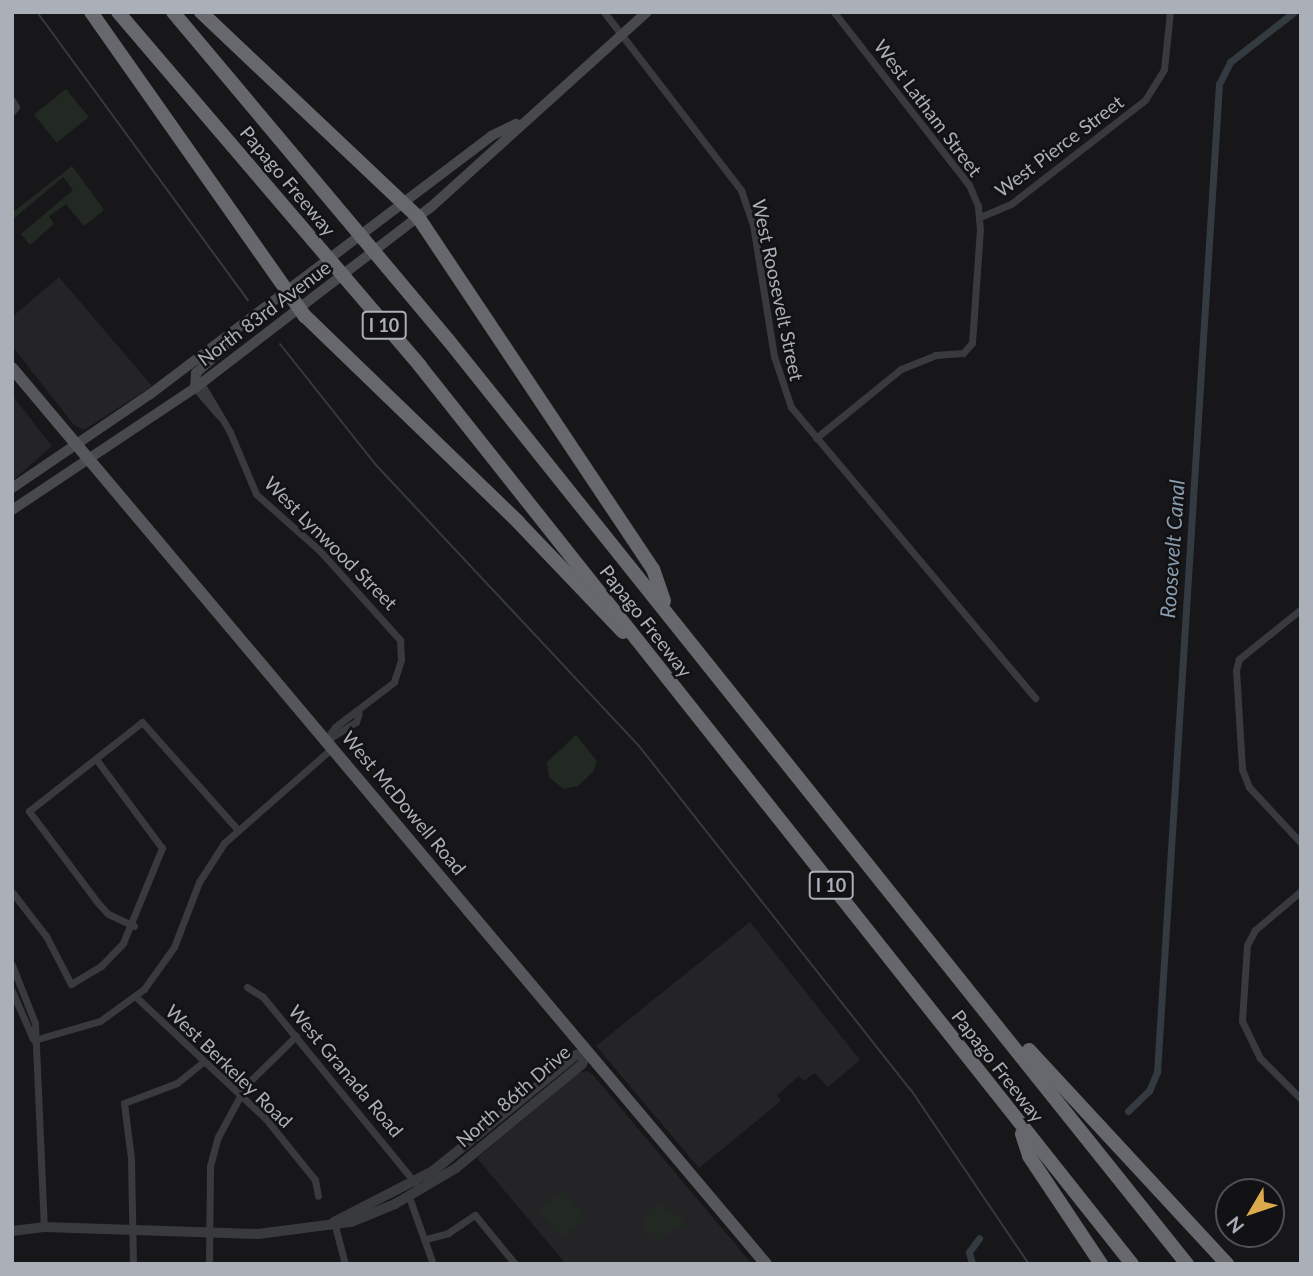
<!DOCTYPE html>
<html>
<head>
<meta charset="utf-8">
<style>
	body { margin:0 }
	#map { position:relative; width:1313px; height:1276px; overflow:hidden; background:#171719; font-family:Lato,sans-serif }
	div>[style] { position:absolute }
	.built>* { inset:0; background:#242426 }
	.green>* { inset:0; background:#222923; transform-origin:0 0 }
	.stream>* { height:2px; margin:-1px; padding:0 1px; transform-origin:1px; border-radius:1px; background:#333a40 }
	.canal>* { height:7px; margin:-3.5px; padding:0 3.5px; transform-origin:3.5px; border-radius:3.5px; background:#333a40 }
	.minor>* { height:7px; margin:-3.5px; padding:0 3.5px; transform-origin:3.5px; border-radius:3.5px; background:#393a3e }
	.tertiary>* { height:10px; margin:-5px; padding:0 5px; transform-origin:5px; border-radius:5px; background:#393a3e }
	.secondary>* { height:10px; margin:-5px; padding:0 5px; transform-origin:5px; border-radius:5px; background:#47494d }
	.primary>* { height:12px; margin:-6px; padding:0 6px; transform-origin:6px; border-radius:6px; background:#55575c }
	.motorway>* { height:14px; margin:-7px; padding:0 7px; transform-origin:7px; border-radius:7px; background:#66686e }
	span { translate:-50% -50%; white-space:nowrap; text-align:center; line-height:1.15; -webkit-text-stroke:5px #121214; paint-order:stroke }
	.shield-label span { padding:2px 5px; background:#121214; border:2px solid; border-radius:5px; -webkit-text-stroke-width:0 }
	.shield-label { font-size:18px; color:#abafb7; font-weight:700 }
	.street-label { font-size:19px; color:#abafb7 }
	.water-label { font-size:21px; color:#879cae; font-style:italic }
	.frame { position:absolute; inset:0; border:14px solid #abafb7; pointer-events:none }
	.north { position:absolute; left:1215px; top:1178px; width:70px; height:70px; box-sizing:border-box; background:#121214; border:2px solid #4f5155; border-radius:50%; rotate:231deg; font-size:19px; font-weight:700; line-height:28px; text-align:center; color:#abafb7 }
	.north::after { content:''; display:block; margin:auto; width:24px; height:32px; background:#dbaa4d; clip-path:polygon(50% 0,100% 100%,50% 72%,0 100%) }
</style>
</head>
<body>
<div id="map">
	<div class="built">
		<i style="clip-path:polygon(59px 277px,152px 386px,84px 430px,74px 425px,12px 346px,12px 317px)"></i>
		<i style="clip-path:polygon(12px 395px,52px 446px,12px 481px)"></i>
		<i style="clip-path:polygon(750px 922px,860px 1060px,828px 1087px,815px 1073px,804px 1081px,799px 1076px,777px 1095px,781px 1101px,699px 1168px,596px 1046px)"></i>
		<i style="clip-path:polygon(587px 1071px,593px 1075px,752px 1264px,566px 1264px,477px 1158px,578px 1073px)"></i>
	</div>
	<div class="green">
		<i style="left:66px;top:89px;width:36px;height:41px;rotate:51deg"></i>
		<i style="clip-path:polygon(72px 166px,104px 210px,84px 226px,66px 204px,49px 216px,54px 224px,30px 245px,21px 234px,73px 190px,63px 177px,12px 220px,12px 213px)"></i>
		<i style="clip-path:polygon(576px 735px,597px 761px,593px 772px,578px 786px,563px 789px,549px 777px,547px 762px)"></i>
		<i style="left:563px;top:1191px;width:35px;height:31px;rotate:51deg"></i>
		<i style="clip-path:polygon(661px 1204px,677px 1216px,680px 1213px,684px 1228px,676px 1228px,659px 1241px,643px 1225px,648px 1210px)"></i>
	</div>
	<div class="stream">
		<i style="left:37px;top:12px;width:357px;rotate:53.8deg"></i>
		<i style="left:280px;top:344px;width:154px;rotate:51.6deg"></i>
		<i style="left:376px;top:465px;width:385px;rotate:46.9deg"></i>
		<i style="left:639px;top:746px;width:439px;rotate:51.7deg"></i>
		<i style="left:911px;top:1090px;width:210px;rotate:55.9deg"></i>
	</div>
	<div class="canal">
		<i style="left:1128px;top:1111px;width:29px;rotate:-44deg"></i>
		<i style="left:1149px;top:1091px;width:21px;rotate:-67deg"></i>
		<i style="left:1157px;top:1072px;width:990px;rotate:-86.41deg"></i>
		<i style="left:1219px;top:84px;width:25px;rotate:-63deg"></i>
		<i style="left:1230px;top:62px;width:81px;rotate:-38deg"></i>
		<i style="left:972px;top:1264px;width:12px;rotate:-104deg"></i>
		<i style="left:969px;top:1252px;width:17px;rotate:-54deg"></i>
	</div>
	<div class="minor">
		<i style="left:604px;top:12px;width:225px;rotate:52.4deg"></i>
		<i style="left:741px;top:190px;width:36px;rotate:71deg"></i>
		<i style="left:753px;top:224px;width:134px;rotate:81deg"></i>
		<i style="left:774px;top:356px;width:54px;rotate:71.6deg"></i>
		<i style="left:791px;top:407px;width:380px;rotate:50deg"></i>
		<i style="left:12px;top:100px;width:8px;rotate:60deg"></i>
		<i style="left:16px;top:107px;width:6px;rotate:129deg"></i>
		<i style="left:980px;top:217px;width:34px;rotate:-23deg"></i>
		<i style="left:1011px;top:204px;width:170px;rotate:-37.8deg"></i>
		<i style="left:1145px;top:100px;width:36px;rotate:-58deg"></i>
		<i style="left:1164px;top:69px;width:57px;rotate:-84deg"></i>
		<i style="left:201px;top:383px;width:57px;rotate:59.4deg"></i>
		<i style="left:230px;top:432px;width:67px;rotate:67.2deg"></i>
		<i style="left:256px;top:494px;width:86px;rotate:41.7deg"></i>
		<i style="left:320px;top:551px;width:120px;rotate:48deg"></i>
		<i style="left:400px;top:640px;width:20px;rotate:87deg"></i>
		<i style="left:401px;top:660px;width:23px;rotate:108deg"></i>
		<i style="left:394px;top:682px;width:74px;rotate:142.7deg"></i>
		<i style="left:335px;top:727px;width:16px;rotate:125deg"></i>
		<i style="left:195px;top:388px;width:38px;rotate:49deg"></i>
		<i style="left:816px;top:438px;width:109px;rotate:-39.1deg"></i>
		<i style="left:901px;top:369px;width:37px;rotate:-22deg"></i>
		<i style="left:935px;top:355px;width:28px;rotate:-4deg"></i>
		<i style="left:963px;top:353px;width:13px;rotate:-48deg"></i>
		<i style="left:972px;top:343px;width:113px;rotate:-86deg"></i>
		<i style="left:980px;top:230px;width:24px;rotate:-95deg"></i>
		<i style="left:978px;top:206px;width:23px;rotate:-113deg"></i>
		<i style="left:969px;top:185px;width:219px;rotate:-128deg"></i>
		<i style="left:1301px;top:609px;width:80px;rotate:141.1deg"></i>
		<i style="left:1239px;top:659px;width:11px;rotate:105deg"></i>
		<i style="left:1236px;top:670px;width:99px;rotate:86.5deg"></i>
		<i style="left:1242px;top:769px;width:19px;rotate:69deg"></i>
		<i style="left:1249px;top:787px;width:76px;rotate:47.1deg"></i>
		<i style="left:327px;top:740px;width:34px;rotate:-32deg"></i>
		<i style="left:356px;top:722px;width:9px;rotate:-72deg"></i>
		<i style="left:1301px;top:891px;width:60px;rotate:139.7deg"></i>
		<i style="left:1255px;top:930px;width:17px;rotate:118deg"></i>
		<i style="left:1247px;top:945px;width:76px;rotate:93.8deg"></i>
		<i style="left:1242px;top:1021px;width:41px;rotate:64.1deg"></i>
		<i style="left:1260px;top:1058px;width:58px;rotate:45deg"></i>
		<i style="left:12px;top:892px;width:56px;rotate:52.3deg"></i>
		<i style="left:46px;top:936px;width:54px;rotate:62.5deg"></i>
		<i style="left:71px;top:984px;width:35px;rotate:-31deg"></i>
		<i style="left:101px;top:966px;width:32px;rotate:-46deg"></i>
		<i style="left:123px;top:943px;width:103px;rotate:-67.7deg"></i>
		<i style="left:162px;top:848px;width:111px;rotate:-126.6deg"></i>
		<i style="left:134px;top:926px;width:29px;rotate:-155deg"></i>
		<i style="left:108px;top:914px;width:15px;rotate:-132deg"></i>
		<i style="left:98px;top:903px;width:115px;rotate:-126.9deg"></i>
		<i style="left:29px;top:811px;width:144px;rotate:-38.2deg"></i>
		<i style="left:142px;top:722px;width:143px;rotate:48.4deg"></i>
		<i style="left:12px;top:965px;width:62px;rotate:68.4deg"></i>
		<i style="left:35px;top:1023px;width:204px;rotate:87.5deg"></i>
		<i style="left:247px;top:987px;width:19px;rotate:32deg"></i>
		<i style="left:263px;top:997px;width:240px;rotate:50.7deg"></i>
		<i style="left:12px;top:991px;width:52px;rotate:66.4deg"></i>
		<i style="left:135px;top:996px;width:180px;rotate:43.2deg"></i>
		<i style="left:266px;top:1119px;width:78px;rotate:51.2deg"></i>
		<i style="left:315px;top:1180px;width:16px;rotate:79deg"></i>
		<i style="left:34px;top:1040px;width:69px;rotate:-16.1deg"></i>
		<i style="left:100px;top:1021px;width:54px;rotate:-36deg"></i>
		<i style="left:144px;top:989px;width:52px;rotate:-54.5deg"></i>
		<i style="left:174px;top:947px;width:70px;rotate:-69deg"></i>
		<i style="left:199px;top:882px;width:46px;rotate:-57.3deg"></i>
		<i style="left:224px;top:843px;width:144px;rotate:-41.3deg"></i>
		<i style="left:409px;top:1197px;width:71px;rotate:70.3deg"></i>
		<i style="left:334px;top:1222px;width:43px;rotate:75.3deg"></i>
		<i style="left:426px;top:1239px;width:23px;rotate:-15deg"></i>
		<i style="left:448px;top:1233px;width:32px;rotate:-34deg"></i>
		<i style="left:475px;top:1215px;width:63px;rotate:50.8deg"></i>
		<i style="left:133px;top:1264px;width:106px;rotate:-91.1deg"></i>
		<i style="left:131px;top:1158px;width:55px;rotate:-97.3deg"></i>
		<i style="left:124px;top:1103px;width:57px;rotate:-20.7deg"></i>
		<i style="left:177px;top:1083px;width:32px;rotate:-39deg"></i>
		<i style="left:209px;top:1264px;width:98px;rotate:-89.4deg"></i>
		<i style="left:210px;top:1166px;width:30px;rotate:-75deg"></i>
		<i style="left:218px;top:1137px;width:59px;rotate:-61.7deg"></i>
		<i style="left:246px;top:1085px;width:70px;rotate:-44.4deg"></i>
	</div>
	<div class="tertiary">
		<i style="left:334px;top:1222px;width:111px;rotate:-27.3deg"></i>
		<i style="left:433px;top:1171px;width:184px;rotate:-39deg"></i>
		<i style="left:576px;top:1055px;width:11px;rotate:-15deg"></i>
		<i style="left:12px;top:1231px;width:32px;rotate:-7deg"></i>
		<i style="left:44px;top:1227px;width:214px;rotate:1.9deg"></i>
		<i style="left:258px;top:1234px;width:94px;rotate:-7.4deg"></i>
		<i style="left:351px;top:1222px;width:48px;rotate:-22.2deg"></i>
		<i style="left:395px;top:1204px;width:71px;rotate:-30.5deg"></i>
		<i style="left:456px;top:1168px;width:163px;rotate:-39.5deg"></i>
		<i style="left:582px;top:1064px;width:13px;rotate:-67deg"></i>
	</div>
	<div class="secondary">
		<i style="left:195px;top:388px;width:15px;rotate:-86deg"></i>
		<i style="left:196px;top:373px;width:38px;rotate:-42deg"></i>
		<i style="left:224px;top:348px;width:14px;rotate:-65deg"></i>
		<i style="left:12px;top:488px;width:166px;rotate:-34.2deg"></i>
		<i style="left:149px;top:395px;width:429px;rotate:-37.1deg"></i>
		<i style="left:491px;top:136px;width:28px;rotate:-26deg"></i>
		<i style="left:12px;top:510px;width:220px;rotate:-33.7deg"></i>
		<i style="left:195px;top:388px;width:296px;rotate:-37.5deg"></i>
		<i style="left:430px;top:208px;width:292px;rotate:-42.1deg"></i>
	</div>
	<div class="primary">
		<i style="left:12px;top:368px;width:1171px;rotate:49.92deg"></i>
	</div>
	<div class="motorway">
		<i style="left:91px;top:12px;width:372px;rotate:54.9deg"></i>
		<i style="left:305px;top:316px;width:296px;rotate:44deg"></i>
		<i style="left:518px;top:522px;width:152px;rotate:46.3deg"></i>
		<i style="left:118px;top:12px;width:465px;rotate:49.5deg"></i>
		<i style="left:420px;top:366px;width:1146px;rotate:51.59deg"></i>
		<i style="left:173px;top:12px;width:429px;rotate:50deg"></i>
		<i style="left:449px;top:341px;width:1182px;rotate:51.36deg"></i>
		<i style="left:201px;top:12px;width:299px;rotate:43.4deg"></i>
		<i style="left:418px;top:217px;width:423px;rotate:56.3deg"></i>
		<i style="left:653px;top:569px;width:34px;rotate:71deg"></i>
		<i style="left:1029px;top:1050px;width:292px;rotate:47.2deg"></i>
		<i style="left:1022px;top:1134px;width:23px;rotate:72deg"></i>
		<i style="left:1029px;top:1156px;width:130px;rotate:56.3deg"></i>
	</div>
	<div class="shield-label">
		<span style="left:384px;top:325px">I 10</span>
		<span style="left:831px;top:885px">I 10</span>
	</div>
	<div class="street-label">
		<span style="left:928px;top:108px;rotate:53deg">West Latham Street</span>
		<span style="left:1059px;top:146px;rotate:-37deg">West Pierce Street</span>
		<span style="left:288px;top:181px;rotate:50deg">Papago Freeway</span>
		<span style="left:778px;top:290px;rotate:78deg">West Roosevelt Street</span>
		<span style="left:264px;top:313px;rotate:-37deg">North 83rd Avenue</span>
		<span style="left:331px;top:543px;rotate:45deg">West Lynwood Street</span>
		<span style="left:646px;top:621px;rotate:52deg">Papago Freeway</span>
		<span style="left:404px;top:803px;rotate:50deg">West McDowell Road</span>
		<span style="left:229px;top:1066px;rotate:44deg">West Berkeley Road</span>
		<span style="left:998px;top:1066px;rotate:52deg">Papago Freeway</span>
		<span style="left:346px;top:1071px;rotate:50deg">West Granada Road</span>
		<span style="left:513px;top:1096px;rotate:-41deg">North 86th Drive</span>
	</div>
	<div class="water-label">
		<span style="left:1172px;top:549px;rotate:-86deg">Roosevelt Canal</span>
	</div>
	<div class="frame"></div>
	<div class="north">N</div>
</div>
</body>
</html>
